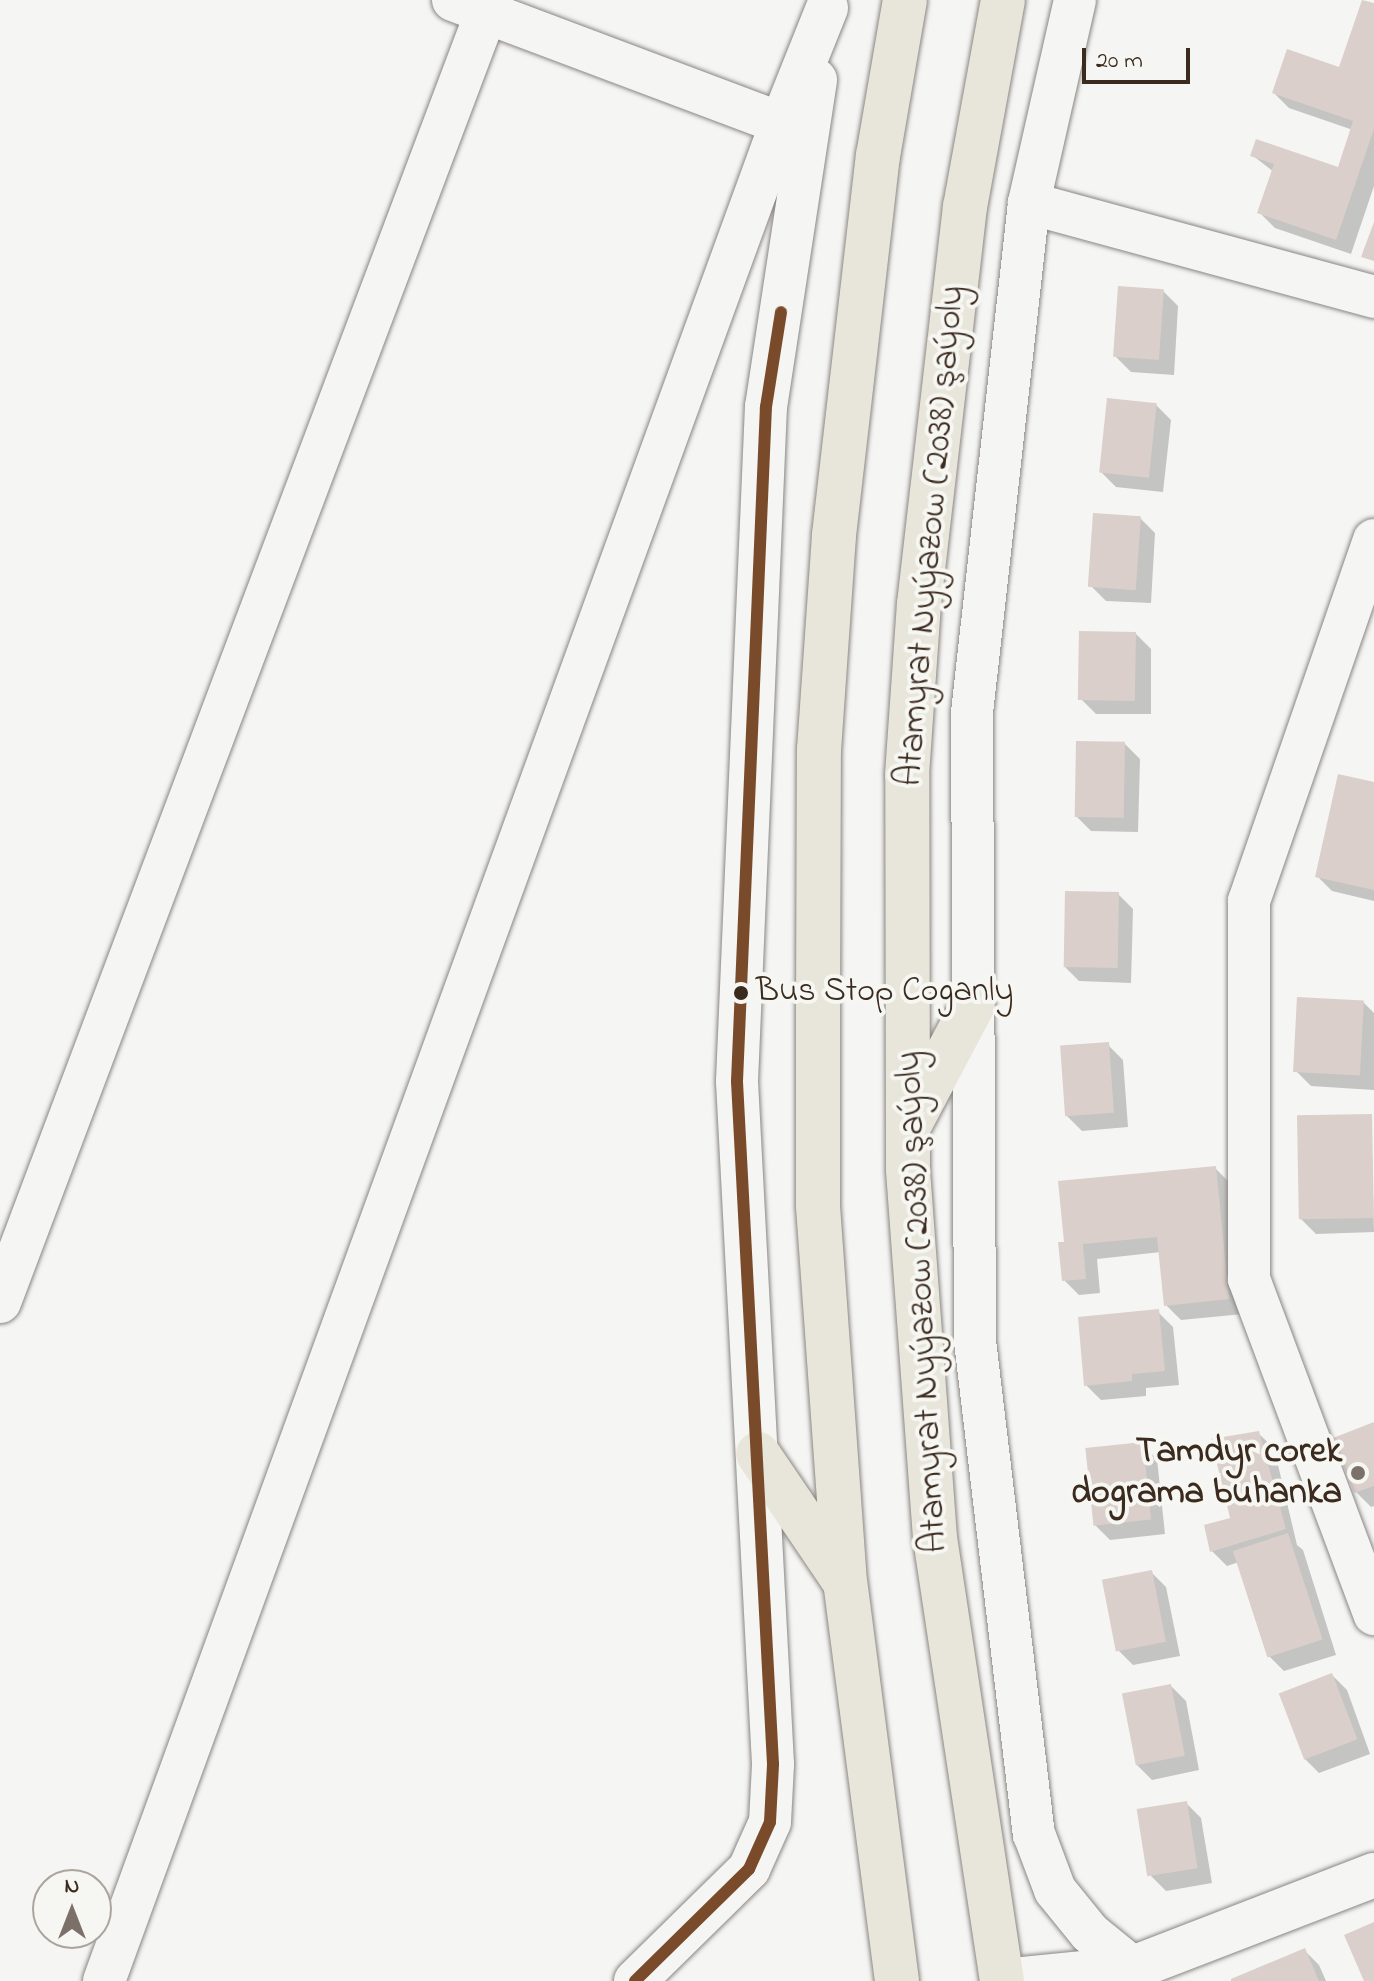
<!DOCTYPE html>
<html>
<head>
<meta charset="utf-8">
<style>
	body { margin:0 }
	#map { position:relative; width:1374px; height:1981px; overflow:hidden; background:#f5f5f3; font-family:"Indie Flower",sans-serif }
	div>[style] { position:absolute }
	.shadow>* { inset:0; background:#0003 }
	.building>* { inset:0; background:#dacfca; transform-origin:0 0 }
	.roads { filter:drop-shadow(0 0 2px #8a8683) drop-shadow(0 0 2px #8a8683) }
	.street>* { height:42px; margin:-21px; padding:0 21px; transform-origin:21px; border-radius:21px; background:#f5f5f3 }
	.secondary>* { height:44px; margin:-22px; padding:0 22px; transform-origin:22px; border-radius:22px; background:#f5f5f3 }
	.primary>* { height:44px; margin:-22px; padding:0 22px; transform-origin:22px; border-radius:22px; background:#e8e6da }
	.bus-1>* { height:12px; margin:-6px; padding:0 6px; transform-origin:6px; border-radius:6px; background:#7a4b2a }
	.dots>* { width:22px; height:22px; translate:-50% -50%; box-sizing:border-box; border:4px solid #f6f6f2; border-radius:50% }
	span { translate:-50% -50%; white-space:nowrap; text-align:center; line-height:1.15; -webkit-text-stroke:8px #f6f6f2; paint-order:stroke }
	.bus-label { font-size:34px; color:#3b2a1e }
	.left { translate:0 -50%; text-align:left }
	.street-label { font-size:36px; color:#3b2a1e }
	.poi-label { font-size:36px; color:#3b2a1e; font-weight:700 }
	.right { translate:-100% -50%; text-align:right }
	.north { position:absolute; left:32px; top:1869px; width:80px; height:80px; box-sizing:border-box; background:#f6f6f2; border:2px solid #aba49d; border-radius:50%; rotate:0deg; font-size:22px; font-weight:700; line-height:32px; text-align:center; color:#3b2a1e }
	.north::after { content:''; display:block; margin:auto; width:28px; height:36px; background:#7c7169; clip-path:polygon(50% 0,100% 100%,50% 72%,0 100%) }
	.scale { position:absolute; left:1082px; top:48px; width:108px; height:36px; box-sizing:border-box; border:4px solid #3b2a1e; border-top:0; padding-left:10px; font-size:24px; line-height:28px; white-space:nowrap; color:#3b2a1e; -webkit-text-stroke:6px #f6f6f2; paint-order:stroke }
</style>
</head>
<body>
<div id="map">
	<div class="shadow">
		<i style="clip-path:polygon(1374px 5px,1374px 186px,1351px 254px,1275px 228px,1260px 213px,1274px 172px,1252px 155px,1339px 169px,1353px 130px,1289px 108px,1274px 93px,1341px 69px)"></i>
		<i style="clip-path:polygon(1163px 291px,1178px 306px,1174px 375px,1131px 372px,1116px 357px)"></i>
		<i style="clip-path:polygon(1156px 405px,1171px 420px,1163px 492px,1116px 487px,1101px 472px)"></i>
		<i style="clip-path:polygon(1140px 518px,1155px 533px,1151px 603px,1106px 601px,1091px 586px)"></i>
		<i style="clip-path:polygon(1136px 634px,1151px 649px,1151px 714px,1096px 714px,1081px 699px)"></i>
		<i style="clip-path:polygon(1125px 744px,1140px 759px,1138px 832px,1091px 831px,1076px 816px)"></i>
		<i style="clip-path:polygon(1374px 784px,1374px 901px,1332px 891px,1317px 876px)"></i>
		<i style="clip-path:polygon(1118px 894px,1133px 909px,1131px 983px,1079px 981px,1064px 966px)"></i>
		<i style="clip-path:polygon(1363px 1002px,1374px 1013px,1374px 1090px,1311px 1086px,1296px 1071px)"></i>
		<i style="clip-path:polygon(1108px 1045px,1123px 1060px,1128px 1127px,1082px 1131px,1067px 1116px)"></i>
		<i style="clip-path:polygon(1371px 1116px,1374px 1232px,1316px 1234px,1301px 1219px)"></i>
		<i style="clip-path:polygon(1215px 1168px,1230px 1183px,1243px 1314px,1181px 1320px,1166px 1305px,1161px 1252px,1097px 1259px,1100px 1293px,1079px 1295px,1064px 1280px,1061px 1244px)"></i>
		<i style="clip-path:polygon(1158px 1312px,1173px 1327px,1179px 1385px,1146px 1388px,1146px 1396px,1101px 1400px,1086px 1385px)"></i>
		<i style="clip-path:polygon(1374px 1424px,1374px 1506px,1371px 1507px,1356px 1492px)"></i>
		<i style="clip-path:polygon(1258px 1433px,1274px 1448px,1297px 1545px,1303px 1550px,1336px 1655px,1284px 1671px,1269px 1656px,1239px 1562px,1227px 1566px,1212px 1551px,1232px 1519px)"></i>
		<i style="clip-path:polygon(1142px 1444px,1157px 1459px,1165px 1534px,1110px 1540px,1095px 1525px)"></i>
		<i style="clip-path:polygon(1151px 1572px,1166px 1587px,1180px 1656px,1133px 1665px,1118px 1650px)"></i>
		<i style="clip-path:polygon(1332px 1675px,1347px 1690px,1370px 1754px,1319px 1773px,1304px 1758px)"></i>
		<i style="clip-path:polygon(1171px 1686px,1186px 1701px,1199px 1770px,1152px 1780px,1137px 1765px)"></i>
		<i style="clip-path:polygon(1186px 1803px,1201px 1818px,1212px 1883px,1166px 1891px,1151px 1876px)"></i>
		<i style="clip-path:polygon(1304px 1950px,1319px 1965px,1326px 1981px,1234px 1981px)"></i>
	</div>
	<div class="building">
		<i style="clip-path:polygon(1362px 0,1374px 3px,1374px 129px,1336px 240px,1257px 213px,1274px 164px,1250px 156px,1256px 139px,1338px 167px,1353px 121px,1272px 93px,1287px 49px,1339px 67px)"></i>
		<i style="clip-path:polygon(1374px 222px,1374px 261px,1361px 257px)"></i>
		<i style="left:1118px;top:286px;width:46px;height:71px;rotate:4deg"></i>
		<i style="left:1107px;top:398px;width:50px;height:75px;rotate:6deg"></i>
		<i style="left:1093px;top:513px;width:48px;height:74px;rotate:4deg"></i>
		<i style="left:1079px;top:631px;width:57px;height:69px;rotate:1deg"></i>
		<i style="left:1076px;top:741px;width:49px;height:76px;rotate:1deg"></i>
		<i style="clip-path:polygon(1338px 774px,1374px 782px,1374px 890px,1315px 877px)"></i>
		<i style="left:1065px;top:891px;width:54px;height:76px;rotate:1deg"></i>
		<i style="left:1297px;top:997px;width:67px;height:75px;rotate:3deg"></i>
		<i style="left:1109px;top:1042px;width:71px;height:49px;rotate:86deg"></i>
		<i style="left:1372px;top:1114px;width:104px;height:75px;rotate:89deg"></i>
		<i style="clip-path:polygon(1216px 1166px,1229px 1299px,1164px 1306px,1157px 1237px,1083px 1244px,1086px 1279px,1062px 1281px,1058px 1242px,1064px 1242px,1058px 1181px)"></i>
		<i style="clip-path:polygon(1159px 1309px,1165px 1371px,1132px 1374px,1132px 1381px,1084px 1386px,1078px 1317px)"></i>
		<i style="clip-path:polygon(1374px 1422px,1374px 1486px,1354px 1493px,1333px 1438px)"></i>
		<i style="clip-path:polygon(1259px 1431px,1286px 1529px,1210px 1552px,1204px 1525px,1230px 1518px,1211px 1439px)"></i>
		<i style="left:1143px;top:1442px;width:78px;height:58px;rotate:84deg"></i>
		<i style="left:1288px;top:1533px;width:112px;height:58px;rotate:72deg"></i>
		<i style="left:1152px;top:1570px;width:73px;height:51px;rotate:79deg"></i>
		<i style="left:1332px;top:1673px;width:71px;height:57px;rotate:69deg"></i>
		<i style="left:1171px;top:1684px;width:73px;height:50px;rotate:79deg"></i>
		<i style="left:1187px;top:1801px;width:68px;height:51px;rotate:81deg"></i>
		<i style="clip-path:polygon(1374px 1922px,1374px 1981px,1364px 1981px,1344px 1935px)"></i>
		<i style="clip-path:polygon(1305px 1948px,1319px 1981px,1231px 1981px,1231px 1979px)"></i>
	</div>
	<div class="roads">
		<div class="street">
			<i style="left:453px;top:0;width:350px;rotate:20.6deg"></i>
			<i style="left:781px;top:123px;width:29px;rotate:-65deg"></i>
			<i style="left:1075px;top:0;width:208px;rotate:102.8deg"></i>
			<i style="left:1029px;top:203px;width:513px;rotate:96.38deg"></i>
			<i style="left:972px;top:713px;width:628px;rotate:89.73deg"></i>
			<i style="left:975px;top:1341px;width:497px;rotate:83.2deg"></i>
			<i style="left:1034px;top:1834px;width:60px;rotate:69.4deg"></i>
			<i style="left:1055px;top:1890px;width:55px;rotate:50.9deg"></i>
			<i style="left:1090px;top:1933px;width:55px;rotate:39.1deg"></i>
			<i style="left:1133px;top:1968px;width:14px;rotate:107deg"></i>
			<i style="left:1029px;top:203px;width:358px;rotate:15.2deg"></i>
			<i style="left:1374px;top:540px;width:382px;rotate:109.1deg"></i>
			<i style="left:1249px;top:901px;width:378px;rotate:90deg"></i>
			<i style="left:1249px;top:1279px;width:358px;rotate:69.5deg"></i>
			<i style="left:0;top:1302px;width:1392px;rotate:-69.34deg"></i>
			<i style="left:104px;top:1981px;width:1977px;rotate:-69.98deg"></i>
			<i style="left:781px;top:123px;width:124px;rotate:-68.2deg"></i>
			<i style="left:635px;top:1981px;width:160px;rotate:-44.5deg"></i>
			<i style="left:749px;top:1869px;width:51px;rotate:-65.9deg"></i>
			<i style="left:770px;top:1822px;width:58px;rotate:-87deg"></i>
			<i style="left:773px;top:1764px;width:684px;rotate:-93.02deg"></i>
			<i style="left:737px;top:1081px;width:675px;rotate:-87.54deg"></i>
			<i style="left:766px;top:407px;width:331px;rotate:-81.3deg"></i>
		</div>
		<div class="secondary">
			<i style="left:1003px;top:1981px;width:131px;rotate:-5.7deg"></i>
			<i style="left:1133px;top:1968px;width:258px;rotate:-21.1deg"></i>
		</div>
		<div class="primary">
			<i style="left:910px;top:1124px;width:135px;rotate:-62.1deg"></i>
			<i style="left:758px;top:1454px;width:153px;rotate:55.9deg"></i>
			<i style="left:897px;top:1981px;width:401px;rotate:-97.4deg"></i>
			<i style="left:845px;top:1583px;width:379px;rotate:-94.1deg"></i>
			<i style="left:818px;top:1205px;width:194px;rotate:-90deg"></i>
			<i style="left:818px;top:1011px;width:261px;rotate:-89.8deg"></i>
			<i style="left:819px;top:750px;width:216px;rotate:-86deg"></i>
			<i style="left:834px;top:535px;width:382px;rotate:-83.4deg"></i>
			<i style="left:878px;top:156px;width:158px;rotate:-80.2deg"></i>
			<i style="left:1002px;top:1981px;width:448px;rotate:-98.6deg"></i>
			<i style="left:935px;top:1538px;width:370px;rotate:-94.2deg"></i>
			<i style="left:908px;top:1169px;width:394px;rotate:-90.1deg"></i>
			<i style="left:907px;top:775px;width:171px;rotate:-86deg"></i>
			<i style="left:919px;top:604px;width:400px;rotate:-83.4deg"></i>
			<i style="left:965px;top:207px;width:210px;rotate:-79.6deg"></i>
		</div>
	</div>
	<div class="bus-1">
		<i style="left:635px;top:1981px;width:160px;rotate:-44.5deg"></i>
		<i style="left:749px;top:1869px;width:51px;rotate:-65.9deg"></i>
		<i style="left:770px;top:1822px;width:58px;rotate:-87deg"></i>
		<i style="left:773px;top:1764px;width:684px;rotate:-93.02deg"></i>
		<i style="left:737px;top:1081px;width:675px;rotate:-87.54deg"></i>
		<i style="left:766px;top:407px;width:96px;rotate:-81deg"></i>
	</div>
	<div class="dots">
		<i style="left:741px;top:993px;background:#3b2a1e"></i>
		<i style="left:1358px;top:1473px;background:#7c7169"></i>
	</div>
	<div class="bus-label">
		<span class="left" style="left:756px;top:993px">Bus Stop Coganly</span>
	</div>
	<div class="street-label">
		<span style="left:932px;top:536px;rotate:-85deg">Atamyrat Nyýazow (2038) şaýoly</span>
		<span style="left:923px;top:1302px;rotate:-93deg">Atamyrat Nyýazow (2038) şaýoly</span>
	</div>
	<div class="poi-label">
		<span class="right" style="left:1342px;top:1473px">Tamdyr corek<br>dograma buhanka</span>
	</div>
	<div class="north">N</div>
	<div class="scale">20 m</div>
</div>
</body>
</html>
